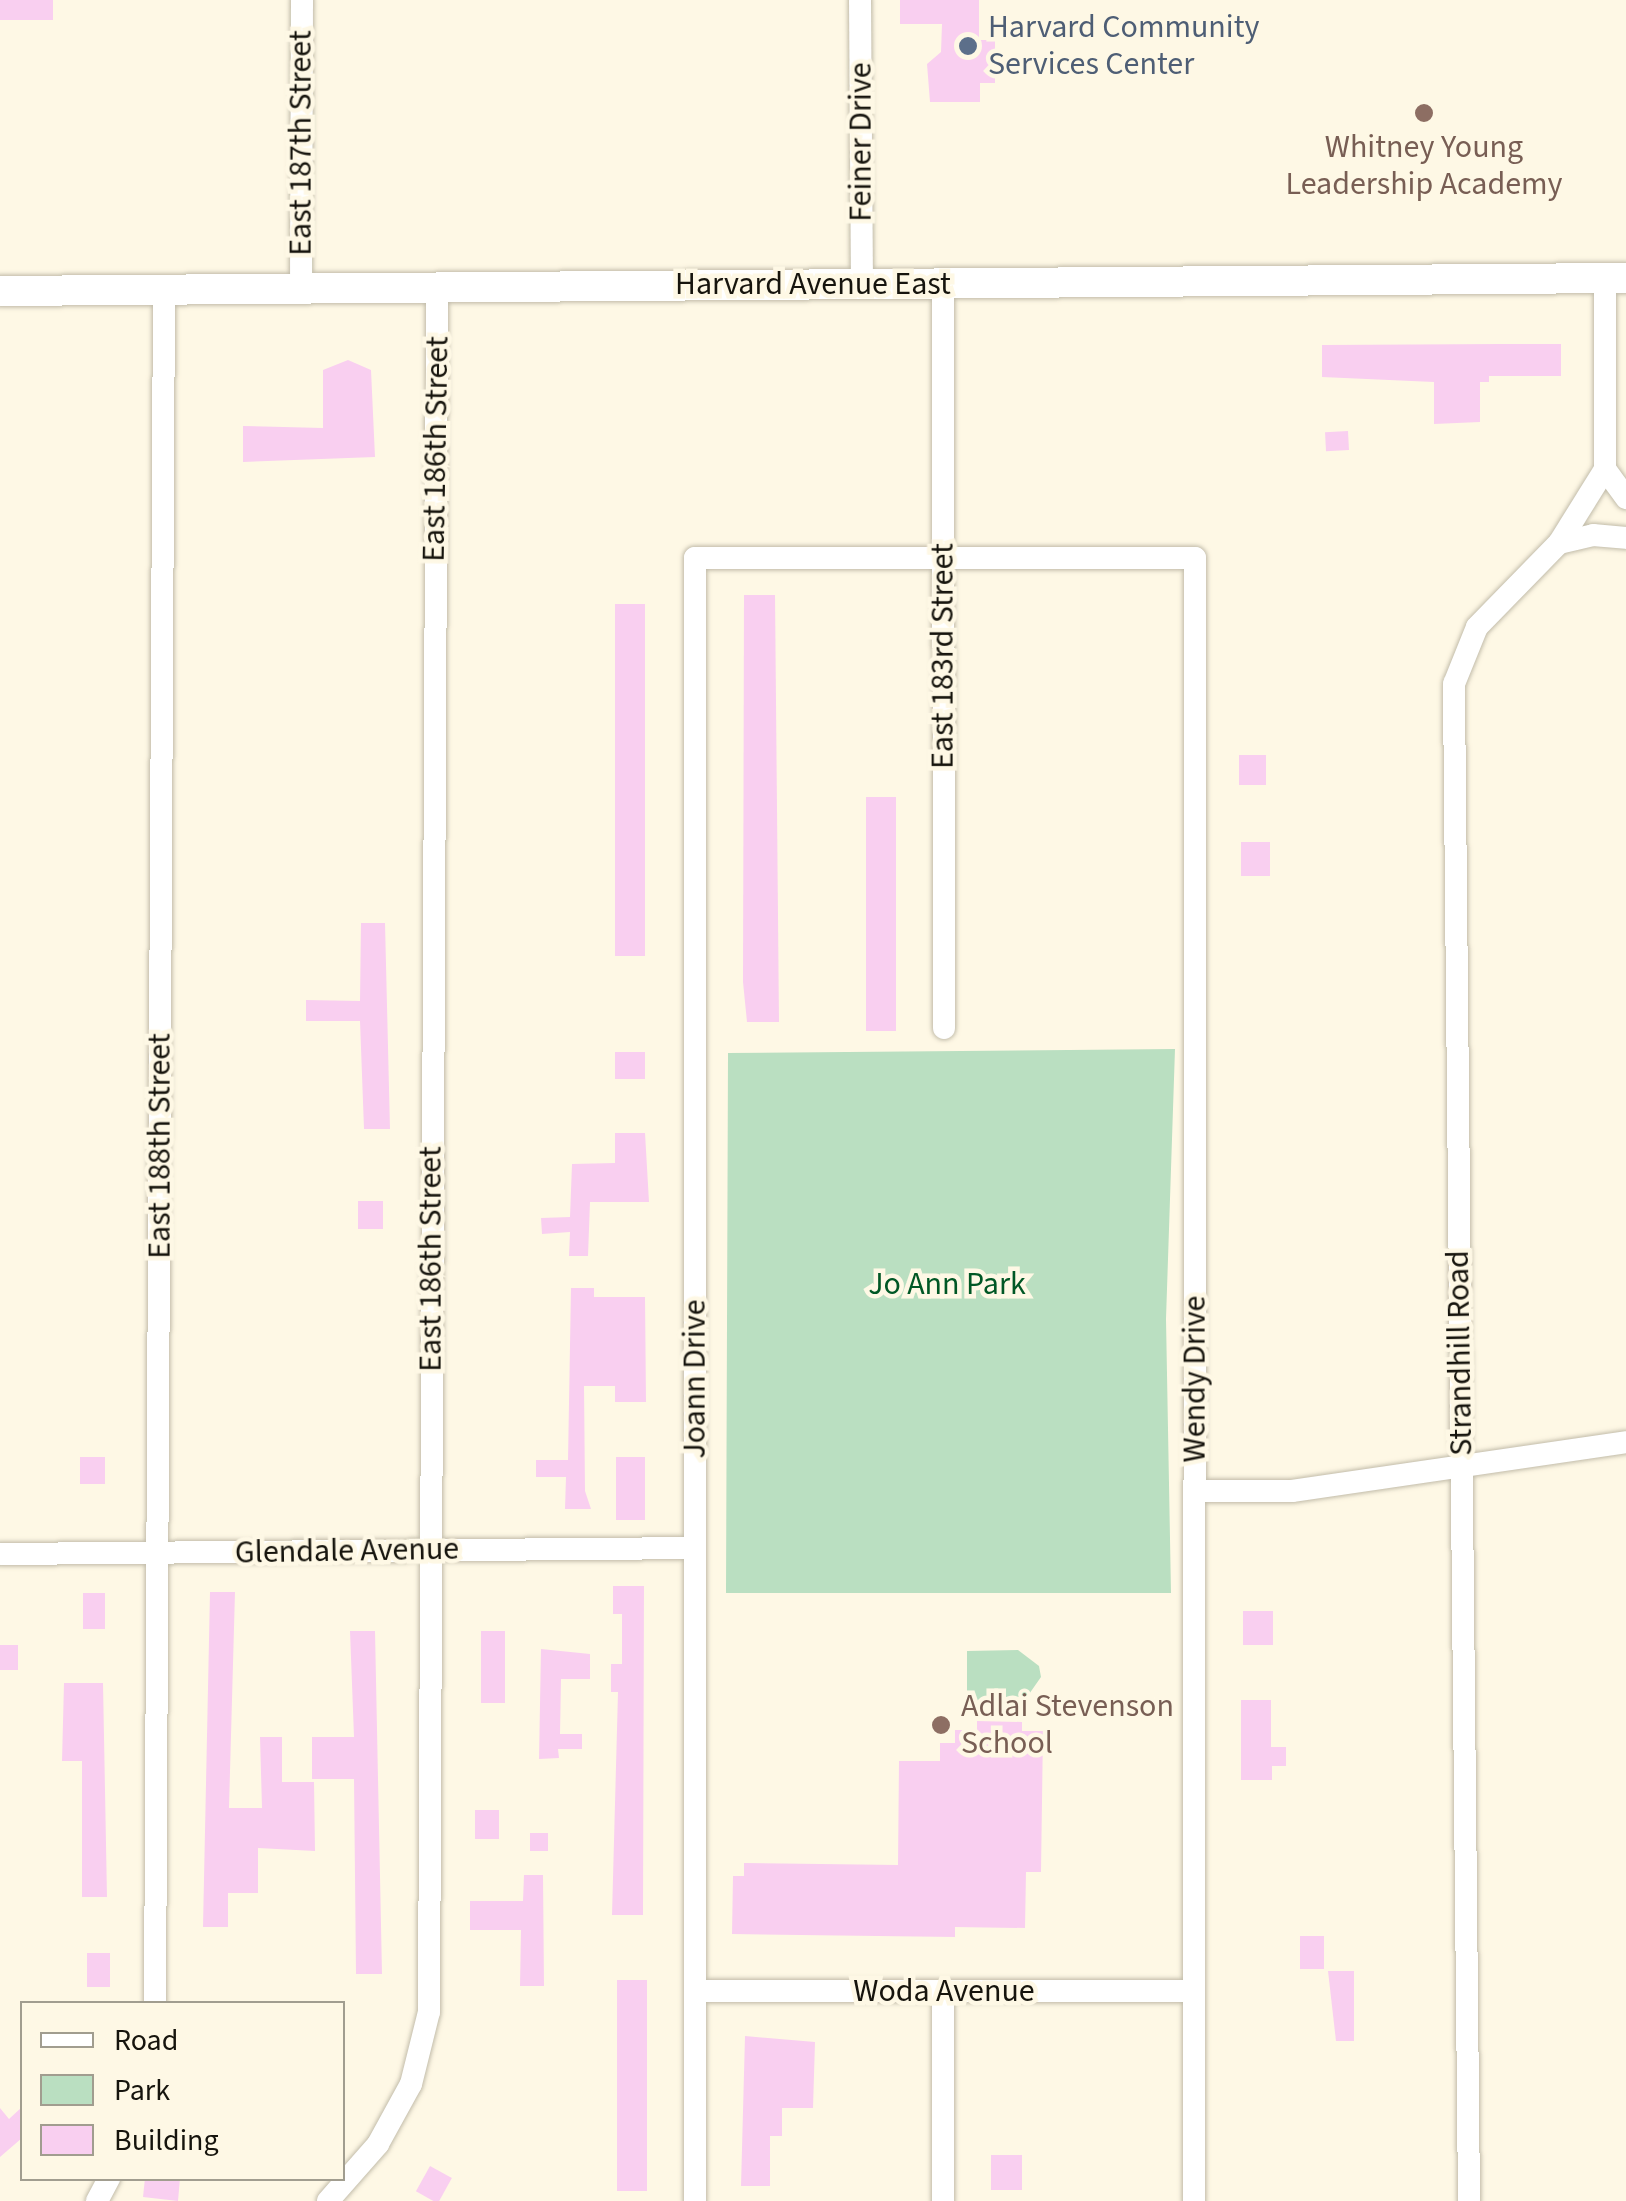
<!DOCTYPE html>
<html>
<head>
<meta charset="utf-8">
<style>
	body { margin:0 }
	#map { position:relative; width:1626px; height:2201px; overflow:hidden; background:#fef8e5; font-family:"Source Sans 3",sans-serif }
	div>[style] { position:absolute }
	.green>* { inset:0; background:#badfc1 }
	.building>* { inset:0; background:#f9cff0; transform-origin:0 0 }
	.roads { filter:drop-shadow(0 0 2px #c2bcaa) drop-shadow(0 0 2px #c2bcaa) }
	.minor>* { height:22px; margin:-11px; padding:0 11px; transform-origin:11px; border-radius:11px; background:#fff }
	.major>* { height:30px; margin:-15px; padding:0 15px; transform-origin:15px; border-radius:15px; background:#fff }
	.dots>* { width:28px; height:28px; translate:-50% -50%; box-sizing:border-box; border:5px solid #fef8e5; border-radius:50% }
	span { translate:-50% -50%; white-space:nowrap; text-align:center; line-height:1.15; -webkit-text-stroke:9px #fef8e5; paint-order:stroke }
	.service-label { font-size:32px; color:#4e5e75 }
	.left { translate:0 -50%; text-align:left }
	.street-label { font-size:32px; color:#16140d }
	.education-label { font-size:32px; color:#785e54 }
	.park-label { font-size:32px; color:#005725 }
	.legend { position:absolute; left:20px; top:2001px; width:325px; height:180px; box-sizing:border-box; background:#fef8e5; border:2px solid #a19d8f; margin:0; padding:12px 18px; list-style:none; font-size:30px; color:#16140d }
	.legend li { display:flex; align-items:center; gap:20px; height:50px }
	.legend b { width:50px; border:2px solid #a19d8f }
</style>
</head>
<body>
<div id="map">
	<div class="green">
		<i style="clip-path:polygon(1175px 1049px,1166px 1319px,1171px 1593px,726px 1593px,728px 1053px)"></i>
		<i style="clip-path:polygon(1018px 1650px,1039px 1666px,1041px 1677px,1027px 1697px,981px 1698px,979px 1704px,967px 1695px,967px 1651px)"></i>
	</div>
	<div class="building">
		<i style="left:0;top:0;width:53px;height:20px"></i>
		<i style="clip-path:polygon(900px 0,979px 0,979px 40px,995px 40px,995px 83px,980px 83px,980px 102px,930px 102px,927px 64px,941px 52px,942px 24px,900px 24px)"></i>
		<i style="clip-path:polygon(1501px 344px,1561px 344px,1561px 376px,1489px 376px,1489px 382px,1480px 382px,1480px 422px,1434px 424px,1434px 382px,1322px 377px,1322px 345px)"></i>
		<i style="clip-path:polygon(348px 360px,371px 370px,375px 457px,243px 462px,243px 426px,323px 428px,323px 370px)"></i>
		<i style="left:1348px;top:431px;width:19px;height:23px;rotate:87deg"></i>
		<i style="clip-path:polygon(744px 595px,775px 595px,779px 1022px,747px 1022px,743px 982px)"></i>
		<i style="left:615px;top:604px;width:30px;height:352px"></i>
		<i style="left:1239px;top:755px;width:27px;height:30px"></i>
		<i style="left:866px;top:797px;width:30px;height:234px"></i>
		<i style="left:1241px;top:842px;width:29px;height:34px"></i>
		<i style="clip-path:polygon(361px 923px,385px 923px,390px 1129px,364px 1129px,360px 1021px,306px 1021px,306px 1000px,360px 1001px)"></i>
		<i style="left:615px;top:1052px;width:30px;height:27px"></i>
		<i style="clip-path:polygon(615px 1133px,645px 1133px,649px 1202px,590px 1202px,588px 1256px,569px 1256px,570px 1232px,542px 1234px,541px 1218px,570px 1217px,572px 1164px,615px 1163px)"></i>
		<i style="left:358px;top:1201px;width:25px;height:28px"></i>
		<i style="clip-path:polygon(571px 1288px,594px 1288px,594px 1297px,645px 1297px,646px 1402px,615px 1402px,615px 1386px,584px 1386px,585px 1491px,591px 1509px,565px 1509px,566px 1477px,536px 1477px,536px 1460px,568px 1460px)"></i>
		<i style="left:80px;top:1457px;width:25px;height:27px"></i>
		<i style="left:616px;top:1457px;width:29px;height:63px"></i>
		<i style="clip-path:polygon(613px 1586px,644px 1586px,643px 1915px,612px 1915px,618px 1692px,611px 1692px,611px 1664px,622px 1664px,622px 1614px,613px 1614px)"></i>
		<i style="clip-path:polygon(210px 1592px,235px 1592px,229px 1808px,262px 1808px,260px 1737px,282px 1737px,282px 1782px,314px 1782px,315px 1851px,258px 1848px,258px 1893px,228px 1893px,228px 1927px,203px 1927px)"></i>
		<i style="left:83px;top:1593px;width:22px;height:36px"></i>
		<i style="left:1243px;top:1611px;width:30px;height:34px"></i>
		<i style="clip-path:polygon(350px 1631px,375px 1631px,382px 1974px,356px 1974px,354px 1779px,312px 1779px,312px 1737px,354px 1737px)"></i>
		<i style="left:481px;top:1631px;width:24px;height:72px"></i>
		<i style="left:0;top:1645px;width:18px;height:25px"></i>
		<i style="clip-path:polygon(541px 1649px,590px 1654px,590px 1679px,561px 1679px,560px 1734px,582px 1734px,582px 1749px,558px 1749px,559px 1758px,539px 1759px)"></i>
		<i style="clip-path:polygon(64px 1683px,103px 1683px,107px 1897px,82px 1897px,82px 1761px,62px 1761px)"></i>
		<i style="clip-path:polygon(1241px 1700px,1271px 1700px,1271px 1747px,1286px 1747px,1286px 1766px,1272px 1766px,1272px 1780px,1241px 1780px)"></i>
		<i style="clip-path:polygon(977px 1721px,1022px 1722px,1022px 1731px,1043px 1731px,1041px 1872px,1026px 1872px,1025px 1928px,955px 1927px,955px 1937px,732px 1934px,733px 1876px,744px 1876px,744px 1863px,898px 1865px,899px 1761px,940px 1761px,940px 1743px,955px 1743px,955px 1730px,977px 1730px)"></i>
		<i style="left:475px;top:1810px;width:24px;height:29px"></i>
		<i style="left:530px;top:1833px;width:18px;height:18px"></i>
		<i style="clip-path:polygon(524px 1875px,543px 1875px,544px 1986px,520px 1986px,521px 1930px,470px 1930px,470px 1901px,523px 1901px)"></i>
		<i style="left:1300px;top:1936px;width:24px;height:33px"></i>
		<i style="left:87px;top:1953px;width:23px;height:34px"></i>
		<i style="clip-path:polygon(1328px 1971px,1354px 1971px,1354px 2041px,1336px 2041px)"></i>
		<i style="left:617px;top:1980px;width:30px;height:211px"></i>
		<i style="clip-path:polygon(745px 2036px,815px 2042px,813px 2108px,782px 2108px,782px 2136px,770px 2136px,770px 2186px,741px 2186px)"></i>
		<i style="clip-path:polygon(22px 2107px,22px 2138px,0 2157px,0 2108px,9px 2119px)"></i>
		<i style="left:991px;top:2155px;width:31px;height:35px"></i>
		<i style="left:430px;top:2166px;width:25px;height:29px;rotate:29deg"></i>
		<i style="clip-path:polygon(145px 2178px,180px 2178px,178px 2201px,143px 2197px)"></i>
	</div>
	<div class="roads">
		<div class="minor">
			<i style="left:860px;top:0;width:284px;rotate:89.6deg"></i>
			<i style="left:1605px;top:278px;width:191px;rotate:90deg"></i>
			<i style="left:1605px;top:469px;width:36px;rotate:54deg"></i>
			<i style="left:943px;top:283px;width:745px;rotate:89.92deg"></i>
			<i style="left:301px;top:286px;width:286px;rotate:-89.8deg"></i>
			<i style="left:1559px;top:543px;width:35px;rotate:-13deg"></i>
			<i style="left:1593px;top:535px;width:33px;rotate:5deg"></i>
			<i style="left:1195px;top:1491px;width:97px"></i>
			<i style="left:1292px;top:1491px;width:338px;rotate:-8.3deg"></i>
			<i style="left:0;top:1554px;width:695px;rotate:-0.49deg"></i>
			<i style="left:695px;top:1991px;width:497px"></i>
			<i style="left:943px;top:1991px;width:210px;rotate:90deg"></i>
			<i style="left:155px;top:2004px;width:1715px;rotate:-89.7deg"></i>
			<i style="left:97px;top:2201px;width:26px;rotate:-62deg"></i>
			<i style="left:328px;top:2201px;width:76px;rotate:-48.7deg"></i>
			<i style="left:378px;top:2144px;width:68px;rotate:-61.2deg"></i>
			<i style="left:411px;top:2084px;width:74px;rotate:-76deg"></i>
			<i style="left:429px;top:2012px;width:1726px;rotate:-89.73deg"></i>
			<i style="left:695px;top:2201px;width:1643px;rotate:-90deg"></i>
			<i style="left:695px;top:558px;width:500px"></i>
			<i style="left:1195px;top:558px;width:1643px;rotate:90.03deg"></i>
			<i style="left:1469px;top:2201px;width:1517px;rotate:-90.57deg"></i>
			<i style="left:1454px;top:684px;width:61px;rotate:-68deg"></i>
			<i style="left:1477px;top:627px;width:117px;rotate:-45.7deg"></i>
			<i style="left:1559px;top:543px;width:87px;rotate:-58.1deg"></i>
		</div>
		<div class="major">
			<i style="left:0;top:291px;width:1626px;rotate:-0.46deg"></i>
		</div>
	</div>
	<div class="dots">
		<i style="left:968px;top:46px;background:#5c6f8a"></i>
		<i style="left:1424px;top:113px;background:#8d6e63"></i>
		<i style="left:941px;top:1725px;background:#8d6e63"></i>
	</div>
	<div class="service-label">
		<span class="left" style="left:988px;top:46px">Harvard Community<br>Services Center</span>
	</div>
	<div class="street-label">
		<span style="left:861px;top:142px;rotate:-90deg">Feiner Drive</span>
		<span style="left:301px;top:143px;rotate:-90deg">East 187th Street</span>
		<span style="left:813px;top:284px">Harvard Avenue East</span>
		<span style="left:436px;top:449px;rotate:-89deg">East 186th Street</span>
		<span style="left:943px;top:656px;rotate:-90deg">East 183rd Street</span>
		<span style="left:160px;top:1146px;rotate:-90deg">East 188th Street</span>
		<span style="left:431px;top:1259px;rotate:-90deg">East 186th Street</span>
		<span style="left:1460px;top:1353px;rotate:-91deg">Strandhill Road</span>
		<span style="left:695px;top:1379px;rotate:-90deg">Joann Drive</span>
		<span style="left:1195px;top:1379px;rotate:-90deg">Wendy Drive</span>
		<span style="left:347px;top:1551px;rotate:-1deg">Glendale Avenue</span>
		<span style="left:944px;top:1991px">Woda Avenue</span>
	</div>
	<div class="education-label">
		<span style="left:1424px;top:166px">Whitney Young<br>Leadership Academy</span>
		<span class="left" style="left:961px;top:1725px">Adlai Stevenson<br>School</span>
	</div>
	<div class="park-label">
		<span style="left:947px;top:1284px">Jo Ann Park</span>
	</div>
	<ul class="legend">
	<li><b style="height:12px;background:#fff"></b>Road</li>
	<li><b style="height:28px;background:#badfc1"></b>Park</li>
	<li><b style="height:28px;background:#f9cff0"></b>Building</li>
	</ul>
</div>
</body>
</html>
